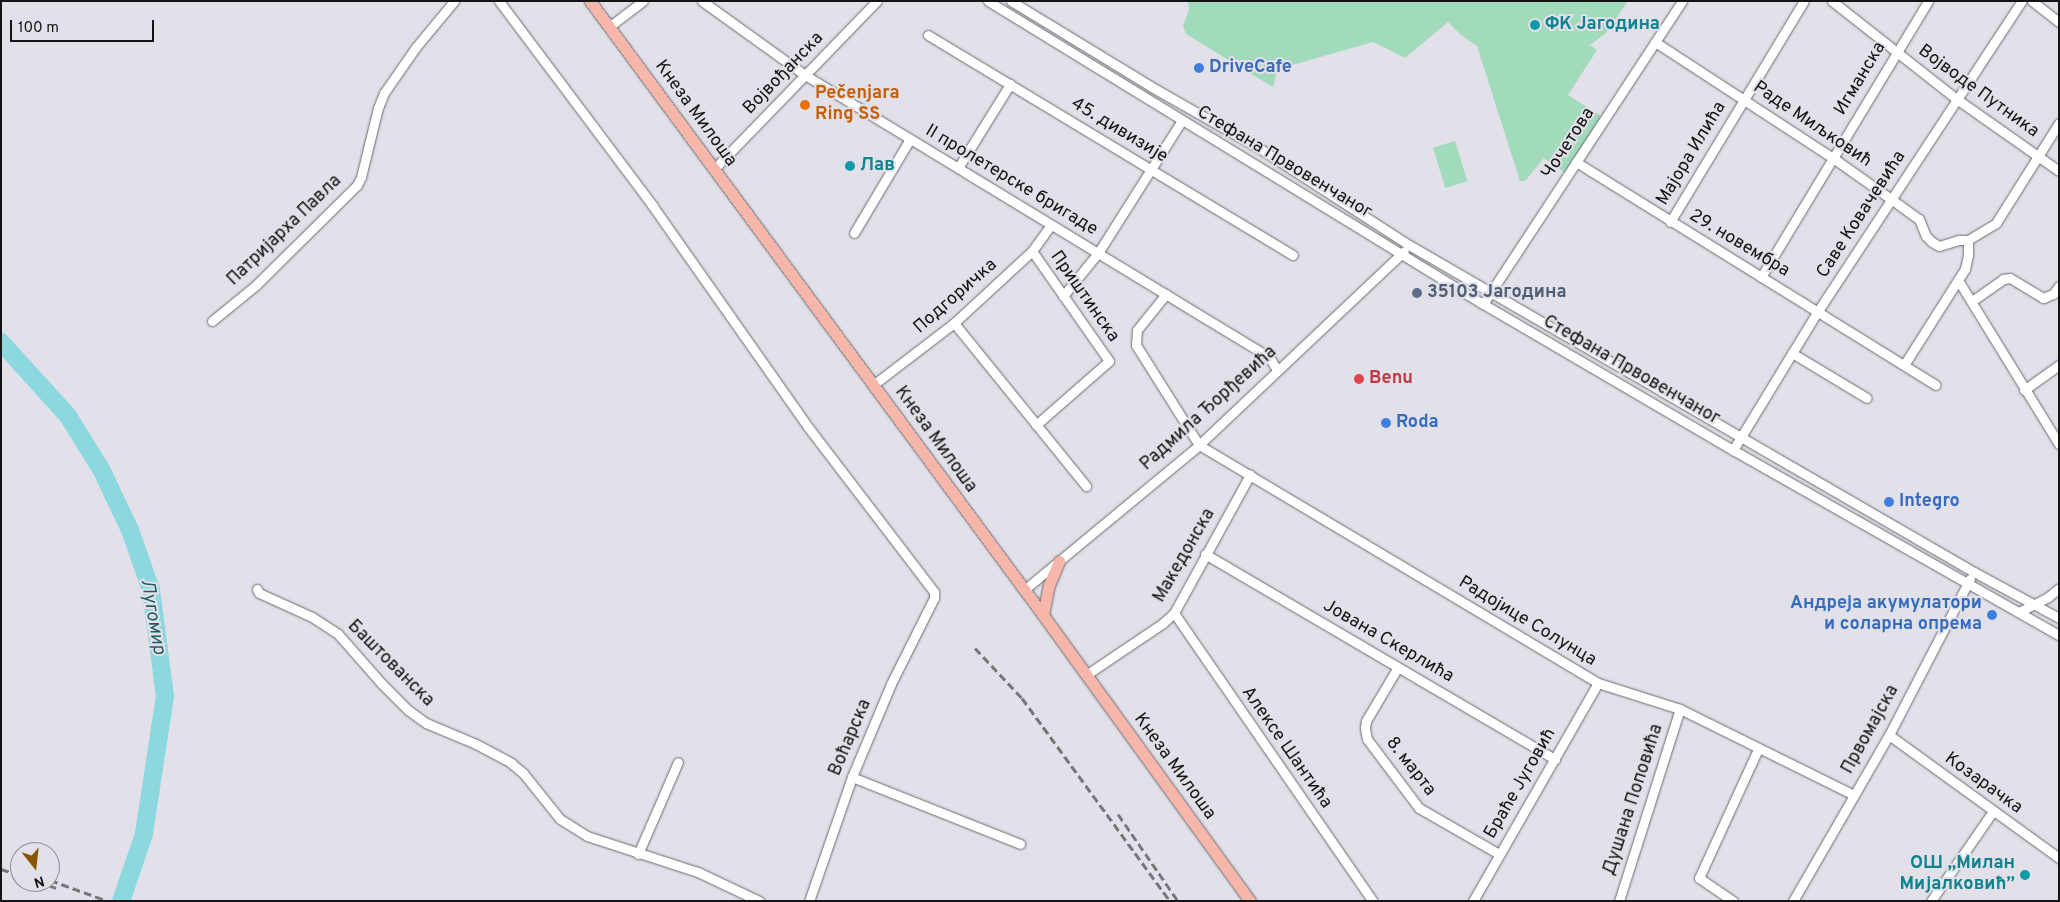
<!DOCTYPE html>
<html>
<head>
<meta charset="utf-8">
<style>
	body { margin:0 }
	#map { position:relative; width:2060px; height:902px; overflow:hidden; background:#e2e0e8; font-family:Overpass,sans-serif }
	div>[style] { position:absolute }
	.green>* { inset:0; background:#a2dabc; transform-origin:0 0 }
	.river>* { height:18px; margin:-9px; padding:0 9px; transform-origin:9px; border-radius:9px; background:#8bd8df }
	.roads { filter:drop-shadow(0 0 1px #6b6a71) drop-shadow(0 0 1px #6b6a71) }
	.minor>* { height:9px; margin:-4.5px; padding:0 4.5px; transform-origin:4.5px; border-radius:4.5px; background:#fff }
	.major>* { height:11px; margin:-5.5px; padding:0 5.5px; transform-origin:5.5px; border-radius:5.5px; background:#f6b6aa }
	.rail>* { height:3px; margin-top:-1.5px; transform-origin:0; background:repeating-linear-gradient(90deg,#78767b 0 8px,transparent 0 12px) }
	.dots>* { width:14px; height:14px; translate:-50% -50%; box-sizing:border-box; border:2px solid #e2e0e8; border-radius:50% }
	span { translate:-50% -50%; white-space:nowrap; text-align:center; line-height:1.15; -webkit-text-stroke:4px #e2e0e8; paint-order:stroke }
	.culture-label { font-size:18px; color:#0d838f; font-weight:700 }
	.left { translate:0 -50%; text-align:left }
	.right { translate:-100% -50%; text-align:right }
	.shop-label { font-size:18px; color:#366cbe; font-weight:700 }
	.street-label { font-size:18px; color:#141316 }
	.food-label { font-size:18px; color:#c56008; font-weight:700 }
	.service-label { font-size:18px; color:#4e5e75; font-weight:700 }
	.health-label { font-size:18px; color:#be3a42; font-weight:700 }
	.water-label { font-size:19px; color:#1d5e63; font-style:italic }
	.frame { position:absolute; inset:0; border:2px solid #141316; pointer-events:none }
	.north { position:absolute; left:10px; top:842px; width:50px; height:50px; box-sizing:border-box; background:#e2e0e8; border:1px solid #908e94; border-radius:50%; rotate:164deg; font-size:14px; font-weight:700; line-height:20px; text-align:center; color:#141316 }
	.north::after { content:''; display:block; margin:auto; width:18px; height:22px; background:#895600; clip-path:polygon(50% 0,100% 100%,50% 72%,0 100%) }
	.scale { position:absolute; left:10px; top:20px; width:144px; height:22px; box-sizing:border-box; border:2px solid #141316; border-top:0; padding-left:6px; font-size:15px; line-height:18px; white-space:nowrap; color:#141316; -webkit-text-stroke:4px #e2e0e8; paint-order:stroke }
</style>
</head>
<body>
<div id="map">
	<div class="green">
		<i style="clip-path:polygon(1188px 1px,1628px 1px,1606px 33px,1590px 45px,1597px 50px,1568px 95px,1601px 116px,1565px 173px,1544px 158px,1525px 181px,1520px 181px,1477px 46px,1461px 35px,1448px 22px,1405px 58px,1373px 42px,1278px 69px,1273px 87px,1186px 34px,1183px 26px,1189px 10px)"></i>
		<i style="left:1455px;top:141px;width:42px;height:23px;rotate:73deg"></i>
	</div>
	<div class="river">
		<i style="left:1px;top:342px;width:100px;rotate:47.8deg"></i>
		<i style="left:68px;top:416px;width:62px;rotate:58.1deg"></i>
		<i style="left:101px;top:469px;width:68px;rotate:64.6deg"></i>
		<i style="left:130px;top:530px;width:64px;rotate:70.7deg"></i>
		<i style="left:151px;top:590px;width:107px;rotate:82.5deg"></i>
		<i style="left:165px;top:696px;width:140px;rotate:98.7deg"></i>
		<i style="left:144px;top:834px;width:71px;rotate:108.9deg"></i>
	</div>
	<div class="roads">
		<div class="minor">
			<i style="left:499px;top:1px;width:255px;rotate:53.1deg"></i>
			<i style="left:652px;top:205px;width:271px;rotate:54.9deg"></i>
			<i style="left:808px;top:427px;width:208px;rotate:52.6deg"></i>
			<i style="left:934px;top:592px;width:6px;rotate:90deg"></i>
			<i style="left:934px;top:598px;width:96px;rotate:116.6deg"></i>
			<i style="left:891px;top:684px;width:101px;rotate:112.8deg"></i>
			<i style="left:852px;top:777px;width:131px;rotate:109.1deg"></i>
			<i style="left:702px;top:1px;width:127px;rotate:35.7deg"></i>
			<i style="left:805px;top:75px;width:543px;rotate:31.29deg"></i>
			<i style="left:1269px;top:357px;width:15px;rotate:58deg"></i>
			<i style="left:988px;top:1px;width:580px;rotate:31.47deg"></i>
			<i style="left:1483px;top:304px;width:290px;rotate:30.3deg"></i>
			<i style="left:1733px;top:450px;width:375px;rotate:29.6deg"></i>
			<i style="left:1011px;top:1px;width:163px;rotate:31.4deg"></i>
			<i style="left:1150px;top:86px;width:125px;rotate:29.6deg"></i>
			<i style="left:1259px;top:148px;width:179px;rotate:32.9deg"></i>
			<i style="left:1409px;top:245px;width:653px;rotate:30.06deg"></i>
			<i style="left:1974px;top:572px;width:97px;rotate:28.4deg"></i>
			<i style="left:1832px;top:1px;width:160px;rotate:38.2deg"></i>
			<i style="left:1958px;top:100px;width:123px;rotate:35.1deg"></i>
			<i style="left:2032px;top:1px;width:34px;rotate:38deg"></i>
			<i style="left:610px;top:26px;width:41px;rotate:-37.1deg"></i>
			<i style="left:928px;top:35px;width:426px;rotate:31.1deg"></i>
			<i style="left:1655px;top:42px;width:212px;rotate:33.1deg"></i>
			<i style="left:1833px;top:158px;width:71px;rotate:35.3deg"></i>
			<i style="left:1891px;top:199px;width:34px;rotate:36deg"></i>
			<i style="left:1919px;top:219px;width:18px;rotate:68deg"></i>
			<i style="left:1926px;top:236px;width:8px;rotate:45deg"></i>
			<i style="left:1932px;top:242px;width:8px;rotate:30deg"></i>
			<i style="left:1939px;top:246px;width:21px;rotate:-17deg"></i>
			<i style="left:1959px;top:240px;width:9px"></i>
			<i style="left:1576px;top:162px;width:423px;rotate:31.8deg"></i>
			<i style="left:958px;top:168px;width:99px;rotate:-58.2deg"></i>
			<i style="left:714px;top:169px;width:234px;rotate:-45.9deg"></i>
			<i style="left:1670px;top:222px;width:258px;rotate:-58.8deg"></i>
			<i style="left:854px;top:233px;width:109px;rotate:-59.2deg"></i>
			<i style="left:1032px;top:251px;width:134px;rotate:55deg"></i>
			<i style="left:1109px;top:361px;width:97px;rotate:138.8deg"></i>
			<i style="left:1761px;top:277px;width:323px;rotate:-58.8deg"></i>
			<i style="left:1958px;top:280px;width:193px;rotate:58.4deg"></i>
			<i style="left:1166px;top:294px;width:46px;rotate:128.9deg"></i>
			<i style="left:1137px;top:330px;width:15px;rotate:94deg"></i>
			<i style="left:1136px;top:345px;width:118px;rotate:57.8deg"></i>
			<i style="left:1199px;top:445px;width:465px;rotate:30.8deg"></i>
			<i style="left:1598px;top:683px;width:86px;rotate:17.6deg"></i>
			<i style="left:1680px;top:709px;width:194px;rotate:26.3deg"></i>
			<i style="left:1063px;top:296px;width:55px;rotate:-50.9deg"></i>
			<i style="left:1098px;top:253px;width:157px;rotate:-57.7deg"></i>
			<i style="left:1972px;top:301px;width:38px;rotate:-35deg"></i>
			<i style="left:2003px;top:279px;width:7px;rotate:-8deg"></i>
			<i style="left:2010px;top:278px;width:39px;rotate:31deg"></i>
			<i style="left:2043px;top:298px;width:11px;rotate:-22deg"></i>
			<i style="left:2053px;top:294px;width:10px;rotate:-53deg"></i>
			<i style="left:1483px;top:304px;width:363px;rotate:-56.7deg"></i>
			<i style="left:212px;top:321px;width:57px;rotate:-39.3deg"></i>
			<i style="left:256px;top:285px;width:142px;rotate:-44.7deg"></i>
			<i style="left:357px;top:185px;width:9px;rotate:-63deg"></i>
			<i style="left:361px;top:177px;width:71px;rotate:-76.2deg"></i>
			<i style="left:378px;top:108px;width:16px;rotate:-68deg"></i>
			<i style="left:384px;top:93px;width:56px;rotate:-55.2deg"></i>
			<i style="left:416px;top:47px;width:60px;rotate:-50.4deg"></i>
			<i style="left:954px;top:323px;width:210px;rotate:51deg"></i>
			<i style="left:1792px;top:353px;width:87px;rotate:31deg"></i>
			<i style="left:1904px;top:365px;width:114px;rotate:-57.6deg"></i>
			<i style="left:1965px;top:269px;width:14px;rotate:-78deg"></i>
			<i style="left:1968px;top:255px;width:15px;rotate:-90deg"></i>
			<i style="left:1968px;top:240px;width:33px;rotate:-31deg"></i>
			<i style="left:1996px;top:223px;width:118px;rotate:-57.8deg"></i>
			<i style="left:873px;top:385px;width:102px;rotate:-37.4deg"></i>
			<i style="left:954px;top:323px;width:106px;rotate:-42.7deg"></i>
			<i style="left:1032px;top:251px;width:32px;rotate:-54deg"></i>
			<i style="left:2024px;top:390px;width:43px;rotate:-35.5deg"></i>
			<i style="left:1733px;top:450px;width:163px;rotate:-58.6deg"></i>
			<i style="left:1818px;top:311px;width:371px;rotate:-56.7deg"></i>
			<i style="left:1205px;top:554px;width:406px;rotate:30.4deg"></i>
			<i style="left:257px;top:589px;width:4px;rotate:63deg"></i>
			<i style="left:259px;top:593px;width:58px;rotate:24.4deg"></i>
			<i style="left:312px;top:617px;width:31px;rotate:33deg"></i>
			<i style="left:338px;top:634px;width:65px;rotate:48.7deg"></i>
			<i style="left:381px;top:683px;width:38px;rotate:45deg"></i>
			<i style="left:408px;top:710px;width:22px;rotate:36deg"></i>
			<i style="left:426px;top:723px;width:54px;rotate:22.8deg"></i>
			<i style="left:476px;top:744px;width:40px;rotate:28deg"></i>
			<i style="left:511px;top:763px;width:16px;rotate:40deg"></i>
			<i style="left:523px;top:773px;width:59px;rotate:51.2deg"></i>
			<i style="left:560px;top:819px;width:32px;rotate:32deg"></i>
			<i style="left:587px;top:836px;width:117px;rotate:18deg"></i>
			<i style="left:698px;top:872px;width:68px;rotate:25.4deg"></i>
			<i style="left:1024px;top:590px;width:227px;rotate:-39.6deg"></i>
			<i style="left:1199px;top:445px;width:282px;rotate:-43.4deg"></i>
			<i style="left:2019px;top:612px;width:33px;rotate:-27deg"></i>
			<i style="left:2048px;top:597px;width:14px;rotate:-39deg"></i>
			<i style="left:1174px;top:613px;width:350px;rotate:55.4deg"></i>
			<i style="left:1398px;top:667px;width:63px;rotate:120.7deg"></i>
			<i style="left:1366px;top:721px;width:7px;rotate:98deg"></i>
			<i style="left:1365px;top:728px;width:11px;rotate:80deg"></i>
			<i style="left:1367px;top:739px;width:86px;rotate:53deg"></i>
			<i style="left:1419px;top:808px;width:92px;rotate:29.9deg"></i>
			<i style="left:1086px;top:675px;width:93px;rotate:-34deg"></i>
			<i style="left:1163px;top:623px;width:15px;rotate:-42deg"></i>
			<i style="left:1174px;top:613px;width:158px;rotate:-61.2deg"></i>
			<i style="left:1889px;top:735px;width:210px;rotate:35.9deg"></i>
			<i style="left:852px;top:777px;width:181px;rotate:21.7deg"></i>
			<i style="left:638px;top:854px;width:100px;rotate:-66.5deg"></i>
			<i style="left:1473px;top:901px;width:251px;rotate:-60.2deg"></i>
			<i style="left:1619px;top:901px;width:201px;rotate:-72.4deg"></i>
			<i style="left:1733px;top:901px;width:41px;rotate:-145.9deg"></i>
			<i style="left:1699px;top:878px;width:142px;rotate:-65.4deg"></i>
			<i style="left:1793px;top:901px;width:192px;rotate:-60deg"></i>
			<i style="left:1889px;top:735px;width:176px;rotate:-62.6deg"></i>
			<i style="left:1931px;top:901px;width:109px;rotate:-55.4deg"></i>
		</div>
		<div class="major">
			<i style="left:590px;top:1px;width:763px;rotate:53.58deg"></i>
			<i style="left:1043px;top:615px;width:353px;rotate:54.1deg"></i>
			<i style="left:1043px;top:615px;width:31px;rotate:-79deg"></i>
			<i style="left:1049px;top:585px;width:26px;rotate:-67deg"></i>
		</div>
	</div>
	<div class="rail">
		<i style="left:975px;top:648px;width:69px;rotate:46.8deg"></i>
		<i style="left:1022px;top:698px;width:251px;rotate:53.9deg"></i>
		<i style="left:1118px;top:814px;width:106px;rotate:55.4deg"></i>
		<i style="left:1px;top:869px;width:20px;rotate:18deg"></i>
		<i style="left:50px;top:880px;width:62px;rotate:19.9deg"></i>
		<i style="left:39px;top:882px;width:18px;rotate:19deg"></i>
	</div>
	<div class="dots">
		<i style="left:1535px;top:25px;background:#0f9aa8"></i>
		<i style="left:1199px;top:68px;background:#3f7fe0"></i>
		<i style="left:805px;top:105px;background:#e8710a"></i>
		<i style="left:850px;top:166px;background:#0f9aa8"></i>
		<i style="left:1417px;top:293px;background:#5c6f8a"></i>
		<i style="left:1359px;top:379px;background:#e0444e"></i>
		<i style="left:1386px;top:423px;background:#3f7fe0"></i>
		<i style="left:1889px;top:502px;background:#3f7fe0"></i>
		<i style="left:1992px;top:615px;background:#3f7fe0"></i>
		<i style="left:2025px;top:875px;background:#0f9aa8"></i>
	</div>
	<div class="culture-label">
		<span class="left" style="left:1545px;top:25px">ФК Јагодина</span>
		<span class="left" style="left:860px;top:166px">Лав</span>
		<span class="right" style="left:2015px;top:875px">ОШ „Милан<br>Мијалковић”</span>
	</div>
	<div class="shop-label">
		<span class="left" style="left:1209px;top:68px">DriveCafe</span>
		<span class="left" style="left:1396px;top:423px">Roda</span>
		<span class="left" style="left:1899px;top:502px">Integro</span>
		<span class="right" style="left:1982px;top:615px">Андреја акумулатори<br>и соларна опрема</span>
	</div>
	<div class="street-label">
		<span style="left:784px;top:74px;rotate:-46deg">Војвођанска</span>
		<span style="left:1861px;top:79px;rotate:-59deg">Игманска</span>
		<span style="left:1978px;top:92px;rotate:36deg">Војводе Путника</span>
		<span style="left:695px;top:114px;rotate:54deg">Кнеза Милоша</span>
		<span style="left:1812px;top:125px;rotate:34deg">Раде Миљковић</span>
		<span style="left:1119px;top:131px;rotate:31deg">45. дивизије</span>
		<span style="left:1569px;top:144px;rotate:-57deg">Чочетова</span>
		<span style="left:1692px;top:154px;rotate:-59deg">Мајора Илића</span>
		<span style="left:1284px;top:163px;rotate:31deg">Стефана Првовенчаног</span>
		<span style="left:1011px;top:181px;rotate:31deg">II пролетерске бригаде</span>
		<span style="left:1862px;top:215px;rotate:-57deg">Саве Ковачевића</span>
		<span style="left:285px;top:231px;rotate:-44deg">Патријарха Павла</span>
		<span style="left:1739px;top:244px;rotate:31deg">29. новембра</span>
		<span style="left:956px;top:297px;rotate:-41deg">Подгоричка</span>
		<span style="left:1084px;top:297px;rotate:55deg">Приштинска</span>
		<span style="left:1631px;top:371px;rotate:30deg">Стефана Првовенчаног</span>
		<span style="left:1209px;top:409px;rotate:-42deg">Радмила Ђорђевића</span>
		<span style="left:935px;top:440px;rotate:54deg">Кнеза Милоша</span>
		<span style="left:1185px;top:556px;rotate:-60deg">Македонска</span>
		<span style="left:1527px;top:622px;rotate:31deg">Радојице Солунца</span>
		<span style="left:1388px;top:642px;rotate:30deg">Јована Скерлића</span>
		<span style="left:390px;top:664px;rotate:45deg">Баштованска</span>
		<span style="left:1871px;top:730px;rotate:-61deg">Првомајска</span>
		<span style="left:851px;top:738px;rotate:-67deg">Воћарска</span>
		<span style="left:1286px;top:748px;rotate:55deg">Алексе Шантића</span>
		<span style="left:1174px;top:767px;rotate:54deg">Кнеза Милоша</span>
		<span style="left:1410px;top:767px;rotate:52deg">8. марта</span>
		<span style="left:1521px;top:784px;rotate:-60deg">Браће Југовић</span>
		<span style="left:1983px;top:784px;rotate:36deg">Козарачка</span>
		<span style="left:1634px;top:800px;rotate:-72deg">Душана Поповића</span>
	</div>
	<div class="food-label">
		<span class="left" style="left:815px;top:105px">Pečenjara<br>Ring SS</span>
	</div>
	<div class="service-label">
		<span class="left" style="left:1427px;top:293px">35103 Јагодина</span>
	</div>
	<div class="health-label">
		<span class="left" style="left:1369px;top:379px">Benu</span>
	</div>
	<div class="water-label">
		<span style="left:152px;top:617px;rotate:80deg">Лугомир</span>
	</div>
	<div class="frame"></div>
	<div class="north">N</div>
	<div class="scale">100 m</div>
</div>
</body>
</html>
